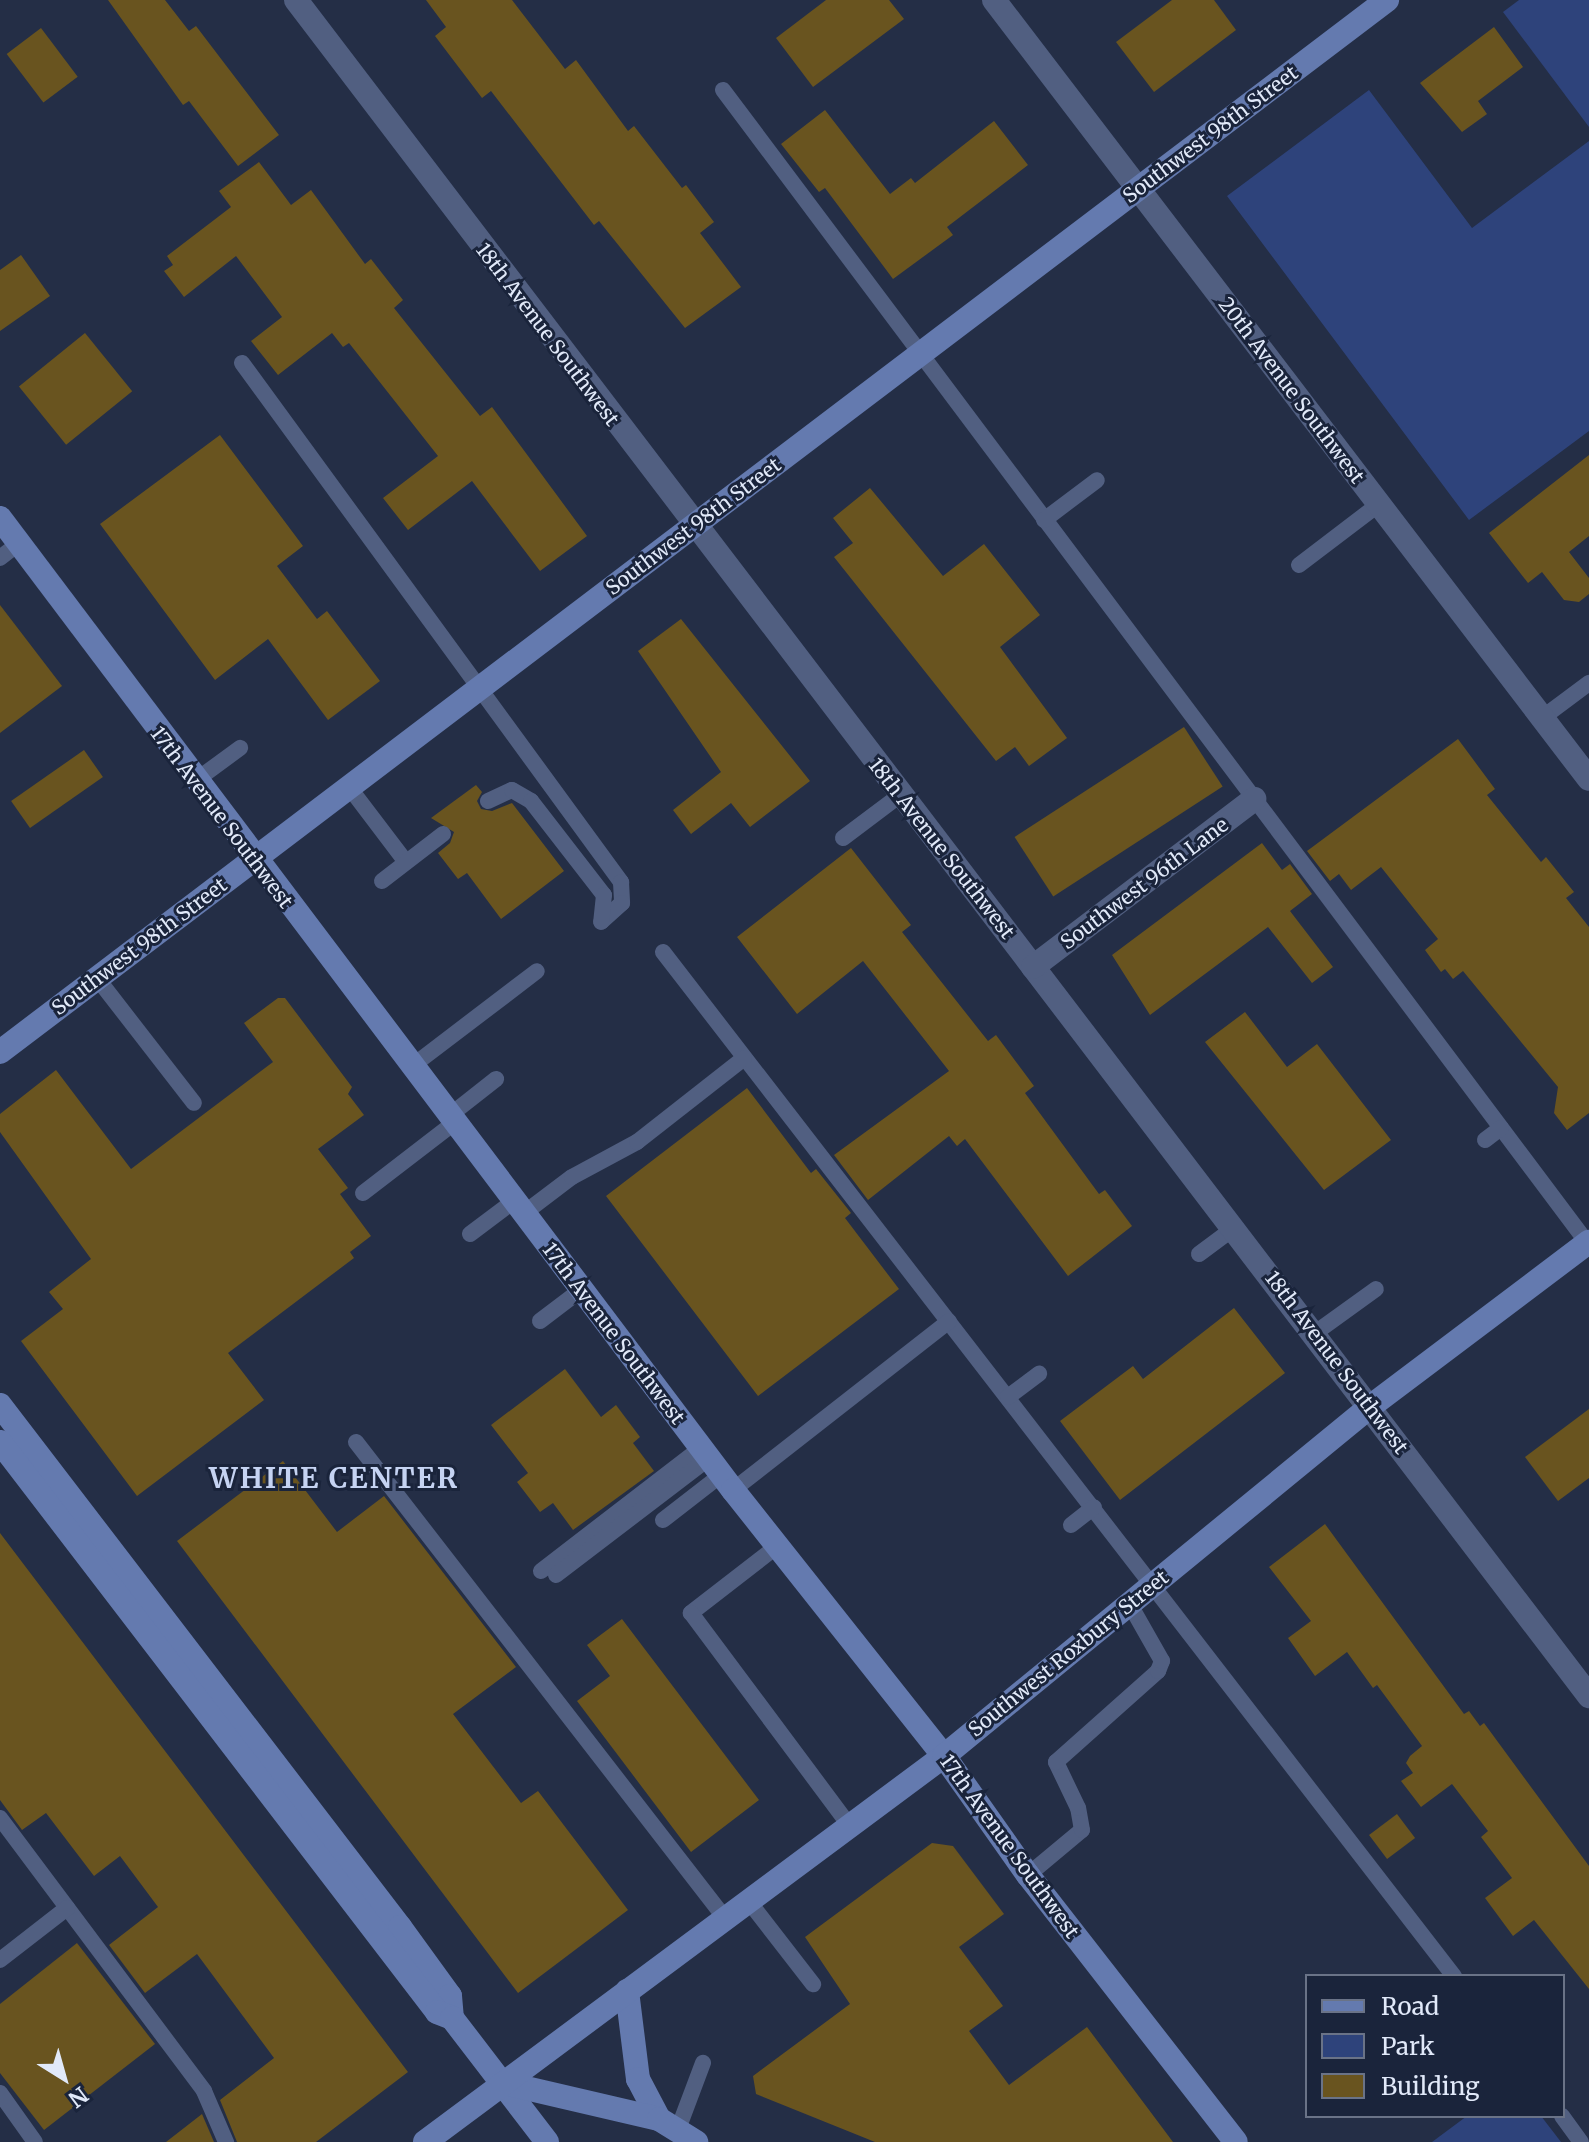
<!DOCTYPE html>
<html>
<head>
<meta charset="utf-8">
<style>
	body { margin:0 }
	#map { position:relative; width:1589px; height:2142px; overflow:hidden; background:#242e46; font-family:Merriweather,serif }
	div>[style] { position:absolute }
	.green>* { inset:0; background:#2e437b }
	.building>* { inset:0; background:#69541f; transform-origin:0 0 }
	.lane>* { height:16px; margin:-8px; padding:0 8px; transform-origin:8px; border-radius:8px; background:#515f81 }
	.street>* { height:24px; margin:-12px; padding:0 12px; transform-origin:12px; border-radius:12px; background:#515f81 }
	.secondary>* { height:24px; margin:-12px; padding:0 12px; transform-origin:12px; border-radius:12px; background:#647aaf }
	span { translate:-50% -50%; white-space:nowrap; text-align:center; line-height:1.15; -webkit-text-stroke:6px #1a243b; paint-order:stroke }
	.street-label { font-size:20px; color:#e1e9f9 }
	.district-label { font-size:28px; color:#c5d3f2; font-weight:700; letter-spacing:2px }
	.legend { position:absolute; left:1305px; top:1974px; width:260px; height:144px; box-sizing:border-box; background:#1a243b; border:2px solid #6a7387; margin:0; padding:10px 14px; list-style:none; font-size:24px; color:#e1e9f9 }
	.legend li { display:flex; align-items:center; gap:16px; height:40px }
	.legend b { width:40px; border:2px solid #6a7387 }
	.north { position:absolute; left:24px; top:2038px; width:80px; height:80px; -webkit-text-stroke:6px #1a243b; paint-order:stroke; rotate:143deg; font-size:22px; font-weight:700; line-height:32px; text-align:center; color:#e1e9f9 }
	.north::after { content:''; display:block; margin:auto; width:28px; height:36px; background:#e1e9f9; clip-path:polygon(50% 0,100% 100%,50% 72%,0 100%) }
</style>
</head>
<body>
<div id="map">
	<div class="green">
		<i style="clip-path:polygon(1519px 0,1589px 0,1589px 127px,1503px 12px)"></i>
		<i style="clip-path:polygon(1369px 90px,1472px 228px,1589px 141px,1589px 431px,1469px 520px,1227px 196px)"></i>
		<i style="clip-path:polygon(1467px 2116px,1541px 2116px,1561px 2142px,1432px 2142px)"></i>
	</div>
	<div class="building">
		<i style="clip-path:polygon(108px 0,165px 0,189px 31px,196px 26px,279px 135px,238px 166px,189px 101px,183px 105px)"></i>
		<i style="clip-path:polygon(426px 0,512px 0,565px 69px,576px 60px,628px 131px,634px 126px,682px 188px,686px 185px,714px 222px,700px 233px,741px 287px,685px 328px,599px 221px,594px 225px,491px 91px,482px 98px,435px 36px,446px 27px)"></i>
		<i style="clip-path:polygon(826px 0,889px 0,904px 19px,813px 87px,776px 38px)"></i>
		<i style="clip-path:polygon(1172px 0,1214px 0,1236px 30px,1154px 92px,1116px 42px)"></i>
		<i style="clip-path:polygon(1494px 27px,1523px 67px,1478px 101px,1487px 114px,1462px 132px,1420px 83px)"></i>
		<i style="left:41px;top:28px;width:61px;height:43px;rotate:53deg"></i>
		<i style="clip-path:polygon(825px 110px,890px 194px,911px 178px,915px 183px,994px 121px,1028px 165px,947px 227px,953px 235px,893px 279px,825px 188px,819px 192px,781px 144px)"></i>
		<i style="clip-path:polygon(259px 162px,291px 205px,311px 190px,365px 264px,371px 259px,403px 300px,394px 308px,480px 416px,492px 407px,587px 536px,540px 571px,472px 481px,408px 530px,383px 498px,438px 456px,349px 343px,343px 347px,332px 333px,278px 375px,251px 341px,282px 317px,236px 256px,184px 297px,164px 271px,173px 265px,167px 256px,231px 207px,219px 191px)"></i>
		<i style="clip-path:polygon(21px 255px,50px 296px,0 331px,0 270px)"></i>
		<i style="left:85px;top:333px;width:75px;height:85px;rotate:51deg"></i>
		<i style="clip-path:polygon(220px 435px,303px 546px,277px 566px,317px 619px,327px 611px,380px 681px,328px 720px,268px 639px,215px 680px,100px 524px)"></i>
		<i style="clip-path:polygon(1589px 455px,1589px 536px,1569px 552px,1589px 578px,1589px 594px,1579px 602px,1564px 600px,1542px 572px,1528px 583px,1489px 533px)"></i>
		<i style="clip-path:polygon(870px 488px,943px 576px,984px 544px,1040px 615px,1000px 647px,1067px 738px,1029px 766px,1015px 747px,996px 761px,834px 557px,853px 543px,833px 518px)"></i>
		<i style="clip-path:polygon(0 605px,62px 686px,0 733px)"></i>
		<i style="clip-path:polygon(681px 619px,810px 781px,750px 827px,731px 803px,691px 834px,673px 810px,721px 772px,638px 651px)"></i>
		<i style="left:1184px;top:727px;width:71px;height:202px;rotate:57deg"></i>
		<i style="clip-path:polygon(1458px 739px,1495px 789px,1487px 795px,1541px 862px,1546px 857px,1574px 892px,1566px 898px,1589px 927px,1589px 1113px,1567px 1130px,1554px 1113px,1558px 1087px,1463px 971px,1453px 979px,1445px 969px,1441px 972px,1425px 950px,1438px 939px,1381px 867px,1351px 890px,1339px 874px,1330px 881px,1307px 851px)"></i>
		<i style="left:84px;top:750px;width:33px;height:89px;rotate:55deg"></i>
		<i style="clip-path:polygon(476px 785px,482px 792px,477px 801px,481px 809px,492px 811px,512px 803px,564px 871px,501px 919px,467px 873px,458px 879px,438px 853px,450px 843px,454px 832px,431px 818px)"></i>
		<i style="clip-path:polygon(1262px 843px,1282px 870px,1290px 864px,1312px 894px,1290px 911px,1333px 967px,1312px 983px,1268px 927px,1150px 1015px,1112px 955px)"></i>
		<i style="clip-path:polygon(851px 848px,911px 925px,902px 932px,988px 1041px,996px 1035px,1034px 1086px,1025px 1093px,1099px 1194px,1105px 1190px,1132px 1226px,1068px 1276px,965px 1139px,957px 1146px,949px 1136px,868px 1200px,834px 1155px,949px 1071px,863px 961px,797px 1014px,737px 937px)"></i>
		<i style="clip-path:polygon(278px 998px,285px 998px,352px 1087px,348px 1094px,364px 1115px,318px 1149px,348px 1188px,340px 1194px,371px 1236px,350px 1252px,354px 1258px,228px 1353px,264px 1400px,137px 1496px,21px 1341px,63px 1309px,49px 1292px,91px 1259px,0 1132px,0 1114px,56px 1070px,131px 1169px,273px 1062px,244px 1023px)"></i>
		<i style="clip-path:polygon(1245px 1012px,1287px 1067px,1317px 1044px,1391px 1140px,1324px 1190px,1205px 1042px)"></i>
		<i style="clip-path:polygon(747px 1088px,811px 1173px,816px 1169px,851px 1213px,845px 1218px,899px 1289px,758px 1396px,606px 1196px)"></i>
		<i style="clip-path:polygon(1234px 1308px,1285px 1373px,1120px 1500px,1060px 1421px,1133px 1366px,1143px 1379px)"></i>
		<i style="clip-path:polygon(565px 1369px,601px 1417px,616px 1405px,640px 1437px,633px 1443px,654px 1471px,573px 1530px,553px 1503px,540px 1512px,517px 1482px,528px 1473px,491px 1425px)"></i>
		<i style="clip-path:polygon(1589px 1409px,1589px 1478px,1558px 1501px,1525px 1457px)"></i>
		<i style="clip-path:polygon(283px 1461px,337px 1532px,384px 1496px,516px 1667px,453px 1714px,521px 1803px,538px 1791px,628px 1910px,518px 1993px,177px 1541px)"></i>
		<i style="clip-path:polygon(1325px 1524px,1464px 1714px,1469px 1711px,1480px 1726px,1484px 1723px,1589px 1866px,1589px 1989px,1534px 1920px,1513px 1936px,1485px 1898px,1512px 1878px,1481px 1837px,1488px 1831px,1452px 1784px,1421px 1807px,1401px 1781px,1413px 1773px,1406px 1763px,1410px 1756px,1422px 1746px,1377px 1685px,1373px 1688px,1347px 1652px,1315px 1676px,1288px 1638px,1311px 1621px,1269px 1567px)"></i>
		<i style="clip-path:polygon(0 1533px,408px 2072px,316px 2142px,237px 2142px,220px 2100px,274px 2058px,197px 1954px,145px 1993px,109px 1945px,158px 1907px,120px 1856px,94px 1876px,46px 1813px,22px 1830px,0 1800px)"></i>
		<i style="clip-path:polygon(622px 1619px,759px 1800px,691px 1852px,577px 1701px,610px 1676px,587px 1645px)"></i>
		<i style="left:1397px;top:1814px;width:30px;height:35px;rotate:53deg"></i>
		<i style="clip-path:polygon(932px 1843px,953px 1846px,1004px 1914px,959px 1947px,1003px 2006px,969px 2031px,1009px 2085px,1087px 2027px,1173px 2142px,875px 2142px,756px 2094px,753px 2076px,850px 2004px,805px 1937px)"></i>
		<i style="clip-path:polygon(77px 1943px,155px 2044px,44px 2130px,0 2073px,0 2004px)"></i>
		<i style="clip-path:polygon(202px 2114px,214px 2142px,166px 2142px)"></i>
	</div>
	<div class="lane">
		<i style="left:723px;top:90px;width:1444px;rotate:53.14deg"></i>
		<i style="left:242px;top:363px;width:643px;rotate:53.86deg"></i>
		<i style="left:621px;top:882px;width:21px;rotate:87deg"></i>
		<i style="left:622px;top:903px;width:28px;rotate:138deg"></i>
		<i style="left:1044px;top:520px;width:66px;rotate:-37deg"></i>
		<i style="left:0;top:558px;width:24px;rotate:-38deg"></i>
		<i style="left:1299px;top:565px;width:101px;rotate:-37.3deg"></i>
		<i style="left:1542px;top:718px;width:59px;rotate:-36.7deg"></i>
		<i style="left:195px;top:781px;width:56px;rotate:-36.3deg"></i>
		<i style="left:349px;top:787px;width:94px;rotate:52.8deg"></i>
		<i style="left:488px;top:801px;width:26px;rotate:-25deg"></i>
		<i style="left:512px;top:790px;width:22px;rotate:30deg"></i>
		<i style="left:531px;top:801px;width:119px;rotate:52.2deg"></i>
		<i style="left:604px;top:895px;width:27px;rotate:96deg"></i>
		<i style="left:843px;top:838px;width:71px;rotate:-37deg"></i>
		<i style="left:382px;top:881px;width:77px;rotate:-37.6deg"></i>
		<i style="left:663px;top:952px;width:1294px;rotate:52.32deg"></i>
		<i style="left:97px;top:978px;width:158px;rotate:52.2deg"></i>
		<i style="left:411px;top:1067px;width:158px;rotate:-37.3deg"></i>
		<i style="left:449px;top:1116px;width:60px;rotate:-38.2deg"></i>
		<i style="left:1485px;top:1140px;width:20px;rotate:-37deg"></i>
		<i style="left:363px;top:1193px;width:115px;rotate:-37.6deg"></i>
		<i style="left:523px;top:1214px;width:61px;rotate:-37.1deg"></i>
		<i style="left:572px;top:1177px;width:74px;rotate:-28.3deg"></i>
		<i style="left:637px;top:1142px;width:136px;rotate:-38.1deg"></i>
		<i style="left:470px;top:1234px;width:55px;rotate:-36.9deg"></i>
		<i style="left:1199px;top:1254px;width:44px;rotate:-36.6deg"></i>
		<i style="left:540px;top:1321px;width:51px;rotate:-37.1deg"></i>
		<i style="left:1315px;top:1333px;width:75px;rotate:-35.8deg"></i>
		<i style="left:1008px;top:1397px;width:39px;rotate:-37deg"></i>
		<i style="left:356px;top:1442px;width:601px;rotate:52.23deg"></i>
		<i style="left:733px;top:1490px;width:274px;rotate:-38deg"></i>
		<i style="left:663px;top:1520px;width:73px;rotate:-37.8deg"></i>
		<i style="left:1071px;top:1525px;width:29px;rotate:-38deg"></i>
		<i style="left:776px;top:1547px;width:108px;rotate:142.2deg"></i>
		<i style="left:691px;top:1613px;width:264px;rotate:53.3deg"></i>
		<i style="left:541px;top:1571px;width:202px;rotate:-37.6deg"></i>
		<i style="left:556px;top:1575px;width:193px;rotate:-37.4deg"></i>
		<i style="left:0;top:1818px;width:341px;rotate:53.2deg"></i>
		<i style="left:204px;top:2091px;width:56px;rotate:66.7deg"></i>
		<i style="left:1028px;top:1875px;width:70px;rotate:-39.8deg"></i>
		<i style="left:1082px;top:1830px;width:22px;rotate:-100deg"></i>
		<i style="left:1078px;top:1808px;width:51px;rotate:-115.6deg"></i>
		<i style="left:1056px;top:1762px;width:137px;rotate:-41.7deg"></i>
		<i style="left:1158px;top:1671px;width:11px;rotate:-68deg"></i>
		<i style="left:1162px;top:1661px;width:67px;rotate:-119.6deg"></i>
		<i style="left:747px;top:1899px;width:108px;rotate:52.2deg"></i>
		<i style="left:0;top:1960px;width:85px;rotate:-37.8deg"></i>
		<i style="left:0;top:2093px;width:60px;rotate:54.5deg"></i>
		<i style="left:1562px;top:2116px;width:32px;rotate:54deg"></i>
		<i style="left:677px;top:2132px;width:74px;rotate:-69.4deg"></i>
	</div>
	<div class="street">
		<i style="left:296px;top:0;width:2133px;rotate:52.68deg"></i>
		<i style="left:994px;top:0;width:980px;rotate:52.63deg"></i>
		<i style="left:1033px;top:967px;width:278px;rotate:-37.2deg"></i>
	</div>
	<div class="secondary">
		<i style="left:0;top:518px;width:1217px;rotate:52.98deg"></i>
		<i style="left:733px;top:1490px;width:340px;rotate:51.6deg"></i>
		<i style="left:944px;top:1756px;width:146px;rotate:54.8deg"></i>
		<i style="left:1028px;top:1875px;width:338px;rotate:52.1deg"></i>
		<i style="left:0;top:1052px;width:1741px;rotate:-37.18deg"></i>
		<i style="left:0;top:1405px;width:658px;rotate:52.54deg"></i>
		<i style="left:400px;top:1927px;width:85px;rotate:54.1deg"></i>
		<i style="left:450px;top:1996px;width:22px;rotate:85deg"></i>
		<i style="left:0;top:1442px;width:718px;rotate:52.52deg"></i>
		<i style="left:437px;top:2012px;width:16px;rotate:22deg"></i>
		<i style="left:452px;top:2018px;width:156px;rotate:52.5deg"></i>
		<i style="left:627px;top:1991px;width:89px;rotate:82.9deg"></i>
		<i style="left:638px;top:2079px;width:45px;rotate:62.3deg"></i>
		<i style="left:504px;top:2083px;width:159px;rotate:13.1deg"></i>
		<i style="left:659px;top:2119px;width:44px;rotate:31.9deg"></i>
		<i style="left:425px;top:2142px;width:647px;rotate:-36.64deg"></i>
		<i style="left:944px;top:1756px;width:552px;rotate:-39.34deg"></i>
		<i style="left:1371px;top:1406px;width:273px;rotate:-37deg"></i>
	</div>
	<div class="street-label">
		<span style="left:1210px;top:134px;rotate:-37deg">Southwest 98th Street</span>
		<span style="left:548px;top:334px;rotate:53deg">18th Avenue Southwest</span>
		<span style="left:1292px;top:390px;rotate:53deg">20th Avenue Southwest</span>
		<span style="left:693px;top:526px;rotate:-37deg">Southwest 98th Street</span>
		<span style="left:222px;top:817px;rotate:53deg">17th Avenue Southwest</span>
		<span style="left:942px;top:848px;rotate:52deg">18th Avenue Southwest</span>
		<span style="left:1144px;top:883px;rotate:-37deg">Southwest 96th Lane</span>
		<span style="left:139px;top:946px;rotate:-37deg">Southwest 98th Street</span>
		<span style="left:614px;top:1333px;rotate:53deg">17th Avenue Southwest</span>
		<span style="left:1337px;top:1362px;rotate:53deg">18th Avenue Southwest</span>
		<span style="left:1068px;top:1653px;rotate:-39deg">Southwest Roxbury Street</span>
		<span style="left:1010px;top:1846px;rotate:54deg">17th Avenue Southwest</span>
	</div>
	<div class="district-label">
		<span style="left:334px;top:1478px">WHITE CENTER</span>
	</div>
	<ul class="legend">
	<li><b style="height:10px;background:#647aaf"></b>Road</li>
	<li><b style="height:22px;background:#2e437b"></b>Park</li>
	<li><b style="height:22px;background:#69541f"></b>Building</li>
	</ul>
	<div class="north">N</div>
</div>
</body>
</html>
